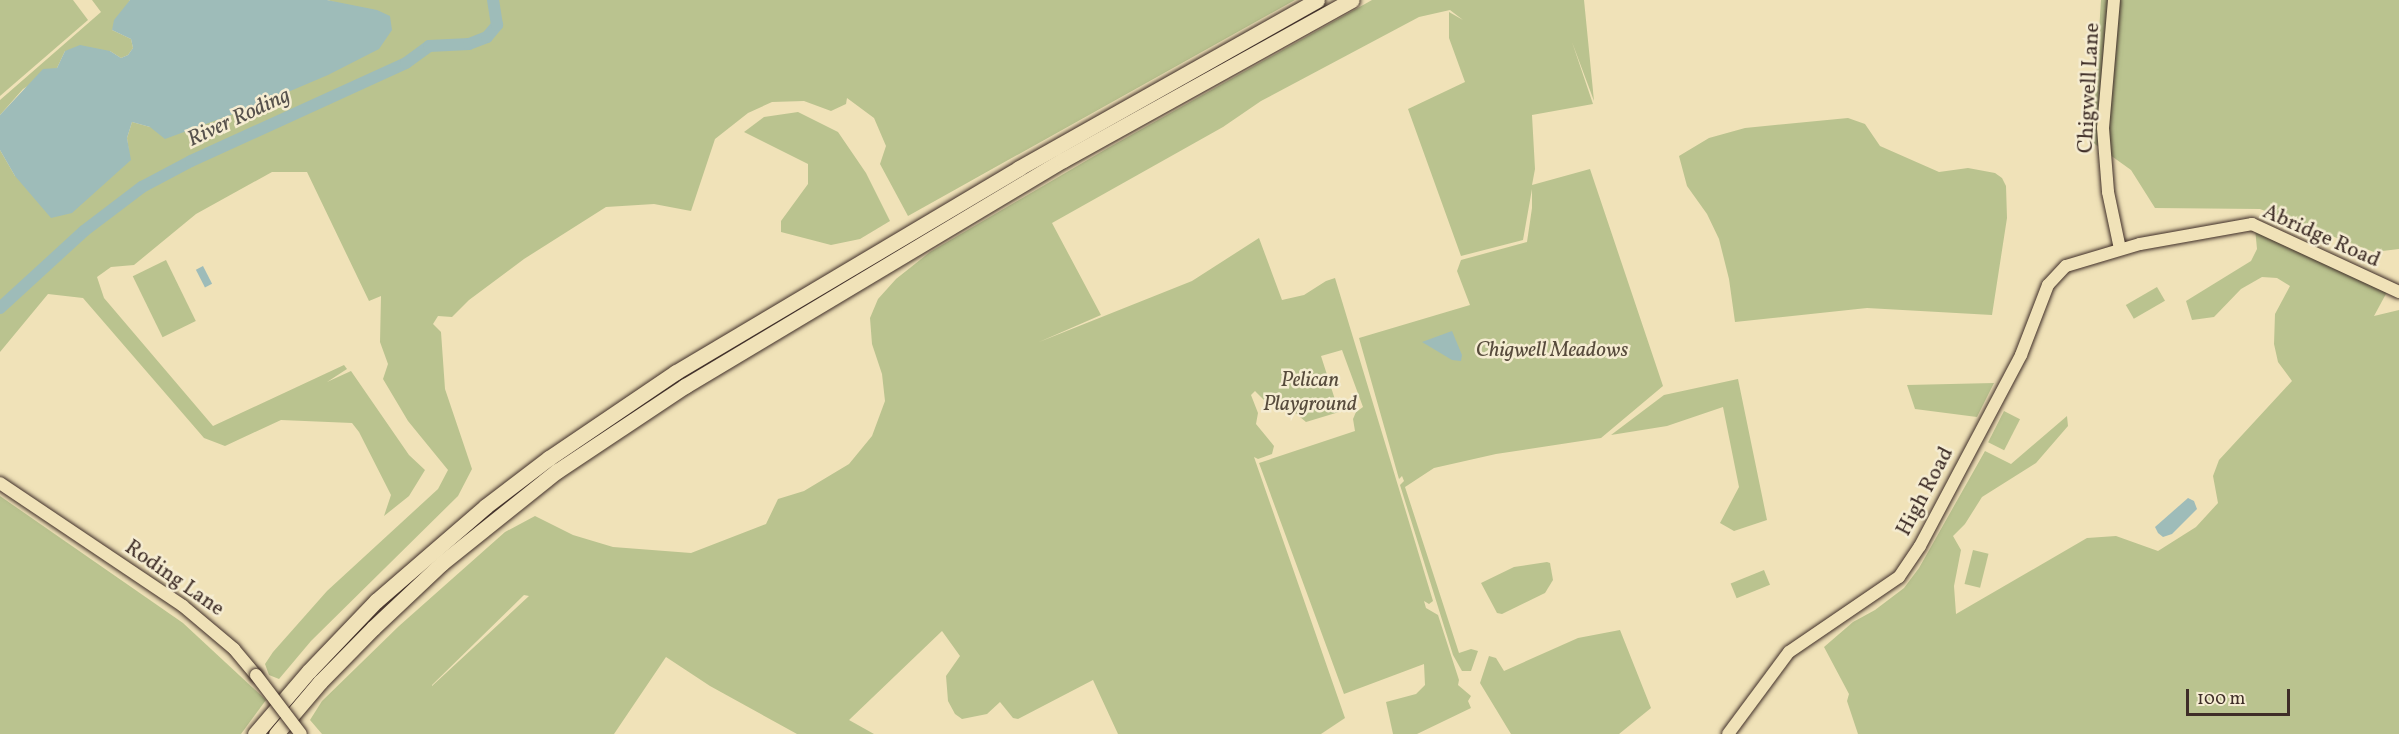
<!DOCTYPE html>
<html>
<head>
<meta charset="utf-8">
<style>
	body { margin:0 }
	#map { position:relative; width:2399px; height:734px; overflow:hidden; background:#f0e2b8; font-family:Vollkorn,serif }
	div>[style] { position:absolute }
	.green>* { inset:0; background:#bac38f; transform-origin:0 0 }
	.water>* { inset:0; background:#9ebcb9; transform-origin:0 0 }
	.river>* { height:12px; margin:-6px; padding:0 6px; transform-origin:6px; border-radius:6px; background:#9ebcb9 }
	.roads { filter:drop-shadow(0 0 2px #3e2d27) drop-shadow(0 0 2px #3e2d27) }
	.major>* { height:12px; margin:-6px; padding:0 6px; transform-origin:6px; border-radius:6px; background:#f0e2b8 }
	.highway>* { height:15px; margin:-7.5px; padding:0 7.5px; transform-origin:7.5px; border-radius:7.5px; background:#f0e2b8 }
	.bridges { filter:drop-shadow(0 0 2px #3e2d27) drop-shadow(0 0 2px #3e2d27) }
	.major-bridge>* { height:12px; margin:-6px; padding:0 6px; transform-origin:6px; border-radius:6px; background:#f0e2b8 }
	span { translate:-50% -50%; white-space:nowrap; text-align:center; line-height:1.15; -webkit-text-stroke:5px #f5ecd1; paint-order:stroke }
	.street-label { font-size:21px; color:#3e2d27 }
	.park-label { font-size:21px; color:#574b3c; font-style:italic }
	.water-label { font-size:22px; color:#56514c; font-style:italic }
	.scale { position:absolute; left:2186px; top:689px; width:104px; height:27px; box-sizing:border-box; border:3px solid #3e2d27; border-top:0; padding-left:8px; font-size:18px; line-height:21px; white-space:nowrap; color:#3e2d27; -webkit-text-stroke:4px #f5ecd1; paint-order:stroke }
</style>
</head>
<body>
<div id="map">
	<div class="green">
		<i style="clip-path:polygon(0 0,73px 0,88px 20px,0 96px)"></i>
		<i style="clip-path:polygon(92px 0,130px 0,112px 30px,131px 39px,133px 48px,128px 55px,121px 58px,110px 51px,65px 51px,57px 68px,23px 89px,0 115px,0 100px,101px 12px)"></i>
		<i style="clip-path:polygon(327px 0,1295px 0,908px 216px,880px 164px,886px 146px,874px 118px,847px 98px,846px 104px,831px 111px,804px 101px,772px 102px,748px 113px,715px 139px,691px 211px,654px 204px,606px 207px,524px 259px,469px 300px,452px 317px,438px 316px,433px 324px,441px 332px,445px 389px,472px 469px,458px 496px,311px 641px,279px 679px,269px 675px,265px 664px,273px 652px,327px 591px,438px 489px,448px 470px,408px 421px,383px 379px,388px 364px,380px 342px,381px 296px,369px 301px,307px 172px,272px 172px,196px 214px,134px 265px,111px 267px,97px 277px,104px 298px,213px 426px,344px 365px,347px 369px,327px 382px,351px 371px,409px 455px,425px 470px,409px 496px,384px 516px,391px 495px,359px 432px,352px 423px,281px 420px,225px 446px,204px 438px,83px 298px,48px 294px,0 352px,0 150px,15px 176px,130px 160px,127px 138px,132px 122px,150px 127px,334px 2px)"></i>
		<i style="clip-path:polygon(evenodd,1372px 0,1584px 0,1594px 101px,1572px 42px,1593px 104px,1532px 115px,1535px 169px,1532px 185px,1590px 169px,1663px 386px,1601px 438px,1496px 454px,1434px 468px,1405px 487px,1459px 653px,1471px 649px,1478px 651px,1471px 671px,1462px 671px,1453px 655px,1400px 485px,1404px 481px,1402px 476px,1399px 479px,1359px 338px,1470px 305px,1457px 271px,1461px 260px,1527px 242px,1532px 208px,1532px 189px,1523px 240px,1461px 256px,1408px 109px,1465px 82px,1449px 38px,1449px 12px,1463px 20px,1450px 10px,1419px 17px,1261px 101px,1223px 127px,1052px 223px,1101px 315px,1039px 342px,1192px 281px,1259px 238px,1282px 300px,1304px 295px,1326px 281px,1335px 278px,1433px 601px,1429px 604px,1424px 601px,1426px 608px,1438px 615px,1459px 680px,1458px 685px,1471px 696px,1468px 701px,1471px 708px,1417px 734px,1393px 734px,1386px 702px,1416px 694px,1425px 685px,1424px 664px,1344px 694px,1259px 463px,1355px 431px,1353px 419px,1356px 412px,1363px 407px,1342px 350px,1321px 356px,1339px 412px,1306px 422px,1294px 412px,1265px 401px,1255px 391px,1251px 395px,1258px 413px,1256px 424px,1274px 446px,1272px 454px,1258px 459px,1254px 457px,1345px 718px,1321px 734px,1118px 734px,1093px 680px,1018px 719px,1013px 718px,1000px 702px,987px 714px,962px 719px,955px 714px,948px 701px,946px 676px,960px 656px,942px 631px,849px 720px,874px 734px,797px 734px,710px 686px,666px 657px,614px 734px,322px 734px,310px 720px,322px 701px,399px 626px,505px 532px,535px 516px,573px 535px,613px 547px,691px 553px,766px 524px,778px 499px,804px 491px,849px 464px,872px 436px,885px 401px,882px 374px,872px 344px,870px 318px,878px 299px,896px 279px,930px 252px,1108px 148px,1372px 0,524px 595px,529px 596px,432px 686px,432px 685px,524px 595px)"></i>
		<i style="clip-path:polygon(2101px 0,2399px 0,2399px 249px,2374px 252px,2260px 209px,2155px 208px,2131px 170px,2092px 142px)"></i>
		<i style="clip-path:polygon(798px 112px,838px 132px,866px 173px,890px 221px,860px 239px,831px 245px,781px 232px,781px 221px,808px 184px,808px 164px,744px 132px,764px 117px)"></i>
		<i style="clip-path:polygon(1848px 118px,1865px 124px,1880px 146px,1939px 172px,1968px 168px,1995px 173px,2002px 178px,2006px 186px,2007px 218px,1992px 315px,1867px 308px,1735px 322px,1729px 279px,1719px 239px,1707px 214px,1687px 186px,1679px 156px,1709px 138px,1745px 128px)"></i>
		<i style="clip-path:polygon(2255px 228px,2387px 292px,2374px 316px,2399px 310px,2399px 734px,1858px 734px,1847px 701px,1849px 694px,1824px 647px,1853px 622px,1875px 610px,1904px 588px,1919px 568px,1985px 451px,2011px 464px,2067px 416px,2068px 426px,2036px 463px,1982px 497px,1965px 524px,1953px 536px,1961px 550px,1954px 586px,1956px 614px,2087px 538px,2116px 536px,2158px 551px,2196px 527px,2218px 503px,2213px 476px,2219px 460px,2292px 381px,2278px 362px,2274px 344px,2275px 314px,2290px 286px,2277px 278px,2262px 277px,2241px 289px,2214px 317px,2192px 320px,2186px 301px,2251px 261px,2257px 249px)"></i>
		<i style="left:166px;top:260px;width:68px;height:37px;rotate:64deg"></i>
		<i style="left:2157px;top:287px;width:16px;height:36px;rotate:60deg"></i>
		<i style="clip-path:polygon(1738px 379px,1767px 520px,1734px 531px,1720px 523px,1739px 487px,1723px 407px,1667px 426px,1611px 435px,1664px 395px)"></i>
		<i style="clip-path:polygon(1994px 383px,1977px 417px,1915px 409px,1907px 385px)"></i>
		<i style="left:2004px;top:411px;width:18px;height:35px;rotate:27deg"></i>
		<i style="clip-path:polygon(0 496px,183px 623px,266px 700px,241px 734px,0 734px)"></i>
		<i style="left:1973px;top:550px;width:16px;height:35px;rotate:14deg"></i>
		<i style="clip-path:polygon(1547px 562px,1550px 563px,1553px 580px,1545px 593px,1502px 614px,1497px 613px,1481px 583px,1514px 567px)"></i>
		<i style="left:1764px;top:570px;width:16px;height:36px;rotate:68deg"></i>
		<i style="clip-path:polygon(1620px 630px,1651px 708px,1619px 734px,1511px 734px,1480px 683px,1489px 656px,1496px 658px,1504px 671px,1578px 638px)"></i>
	</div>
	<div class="water">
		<i style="clip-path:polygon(130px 0,327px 0,377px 10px,390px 16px,392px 30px,379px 49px,328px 75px,255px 106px,165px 139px,150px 127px,132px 122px,127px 138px,131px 160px,72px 213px,51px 218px,15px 176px,0 150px,0 115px,43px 69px,57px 68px,65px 51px,80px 45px,110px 51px,121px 58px,128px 55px,133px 48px,131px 39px,112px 30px,114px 20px)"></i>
		<i style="left:203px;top:266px;width:20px;height:8px;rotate:63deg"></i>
		<i style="clip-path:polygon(1452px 331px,1462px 355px,1461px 361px,1452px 360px,1422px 342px)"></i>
		<i style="clip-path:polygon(2188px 498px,2194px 501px,2197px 509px,2172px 534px,2163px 537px,2158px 533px,2155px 527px)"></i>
	</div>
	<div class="river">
		<i style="left:0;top:308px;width:114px;rotate:-42.5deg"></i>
		<i style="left:84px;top:231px;width:73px;rotate:-37.2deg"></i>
		<i style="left:142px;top:187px;width:55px;rotate:-28deg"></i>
		<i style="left:191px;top:161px;width:236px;rotate:-24.5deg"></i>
		<i style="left:406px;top:63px;width:29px;rotate:-36deg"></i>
		<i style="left:429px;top:46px;width:40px;rotate:-2.9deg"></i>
		<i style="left:469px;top:44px;width:19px;rotate:-21deg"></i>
		<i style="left:487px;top:37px;width:16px;rotate:-50deg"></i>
		<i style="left:497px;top:25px;width:25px;rotate:-99deg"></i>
	</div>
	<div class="roads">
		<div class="major">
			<i style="left:2114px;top:0;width:128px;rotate:94.9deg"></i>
			<i style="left:2103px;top:128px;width:64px;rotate:85.5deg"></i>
			<i style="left:2108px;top:192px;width:58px;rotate:78.1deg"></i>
			<i style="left:0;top:483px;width:220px;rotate:33.9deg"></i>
			<i style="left:183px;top:606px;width:67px;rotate:40.1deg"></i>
			<i style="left:234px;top:649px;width:34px;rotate:50deg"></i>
			<i style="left:1728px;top:734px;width:102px;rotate:-53.4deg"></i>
			<i style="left:1789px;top:652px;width:133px;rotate:-34.3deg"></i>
			<i style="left:1899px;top:577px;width:37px;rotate:-56deg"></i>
			<i style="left:1920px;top:546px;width:216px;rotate:-62.1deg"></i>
			<i style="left:2021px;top:355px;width:75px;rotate:-68.9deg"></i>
			<i style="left:2048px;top:285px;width:26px;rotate:-47deg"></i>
			<i style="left:2066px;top:266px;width:77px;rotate:-16.6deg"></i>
			<i style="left:2140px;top:244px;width:114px;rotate:-10.1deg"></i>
			<i style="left:2252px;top:224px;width:162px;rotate:24.8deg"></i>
		</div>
		<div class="highway">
			<i style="left:255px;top:734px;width:83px;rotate:-49.4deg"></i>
			<i style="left:309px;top:671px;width:97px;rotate:-46.3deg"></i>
			<i style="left:376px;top:601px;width:145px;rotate:-40.8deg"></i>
			<i style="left:486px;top:506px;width:79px;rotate:-37.3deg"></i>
			<i style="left:549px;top:458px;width:153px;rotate:-34.1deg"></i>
			<i style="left:676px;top:372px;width:399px;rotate:-30.7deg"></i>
			<i style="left:1019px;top:168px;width:342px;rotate:-29.4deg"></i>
			<i style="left:276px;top:734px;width:68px;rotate:-49.8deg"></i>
			<i style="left:320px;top:682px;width:76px;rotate:-45.5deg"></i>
			<i style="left:373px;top:628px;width:95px;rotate:-43.3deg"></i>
			<i style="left:442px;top:563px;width:147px;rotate:-38.7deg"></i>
			<i style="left:557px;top:471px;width:154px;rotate:-33.6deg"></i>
			<i style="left:685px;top:386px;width:440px;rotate:-30.9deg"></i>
			<i style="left:1063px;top:160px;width:330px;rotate:-29deg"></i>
		</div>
	</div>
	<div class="bridges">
		<div class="major-bridge">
			<i style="left:256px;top:675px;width:74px;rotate:52.7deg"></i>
		</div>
	</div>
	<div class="street-label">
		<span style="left:2090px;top:88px;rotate:-87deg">Chigwell Lane</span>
		<span style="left:2321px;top:237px;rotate:24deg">Abridge Road</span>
		<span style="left:1926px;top:492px;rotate:-62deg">High Road</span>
		<span style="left:174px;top:579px;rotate:35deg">Roding Lane</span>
	</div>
	<div class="park-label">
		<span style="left:1552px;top:351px">Chigwell Meadows</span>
		<span style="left:1310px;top:393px">Pelican<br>Playground</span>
	</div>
	<div class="water-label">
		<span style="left:239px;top:118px;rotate:-25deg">River Roding</span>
	</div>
	<div class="scale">100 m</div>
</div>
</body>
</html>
